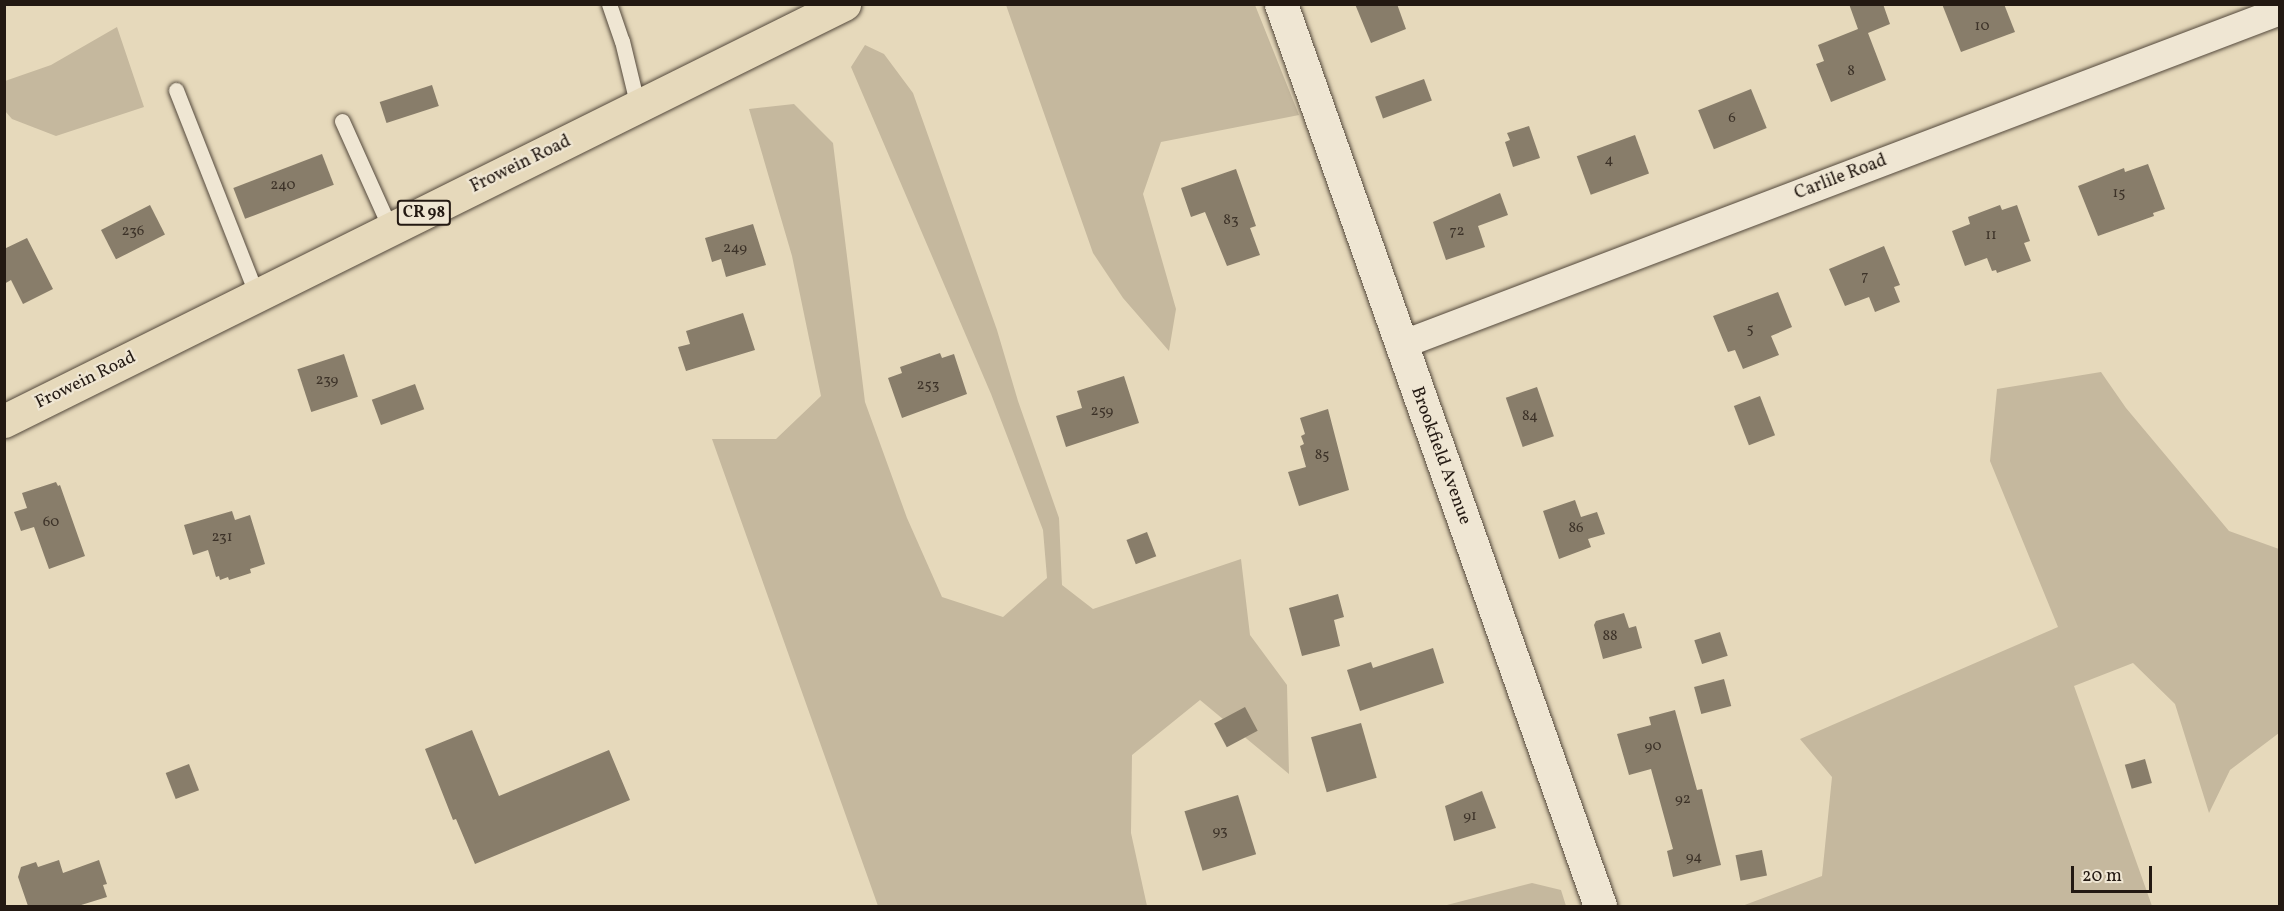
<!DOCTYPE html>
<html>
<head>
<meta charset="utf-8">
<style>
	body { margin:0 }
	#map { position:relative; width:2284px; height:911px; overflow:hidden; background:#e6d9bb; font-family:Vollkorn,serif }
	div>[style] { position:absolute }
	.green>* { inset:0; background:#c5b89e }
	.building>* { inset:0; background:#887d6a; transform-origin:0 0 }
	.roads { filter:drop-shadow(0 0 2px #54493c) drop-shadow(0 0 2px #54493c) }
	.service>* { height:15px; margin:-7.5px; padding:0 7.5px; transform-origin:7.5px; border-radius:7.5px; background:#efe6d3 }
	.minor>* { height:28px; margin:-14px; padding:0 14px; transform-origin:14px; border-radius:14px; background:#efe6d3 }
	.secondary>* { height:33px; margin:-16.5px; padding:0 16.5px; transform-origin:16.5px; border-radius:16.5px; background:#efe6d3 }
	.primary>* { height:33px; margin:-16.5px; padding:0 16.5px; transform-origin:16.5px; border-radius:16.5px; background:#e6d9bb }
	span { translate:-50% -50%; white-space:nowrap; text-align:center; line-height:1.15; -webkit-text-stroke:4.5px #efe6d3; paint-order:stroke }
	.number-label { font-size:15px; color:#3c3228 }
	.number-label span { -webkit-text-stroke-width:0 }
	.shield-label span { padding:2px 4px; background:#efe6d3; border:2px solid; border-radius:4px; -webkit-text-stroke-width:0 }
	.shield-label { font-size:16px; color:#231912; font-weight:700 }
	.street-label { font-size:18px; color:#231912 }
	.frame { position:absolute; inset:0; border:6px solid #231912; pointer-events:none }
	.scale { position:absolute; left:2071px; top:866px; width:81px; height:27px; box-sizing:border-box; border:3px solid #231912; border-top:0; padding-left:8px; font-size:18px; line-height:21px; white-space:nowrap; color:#231912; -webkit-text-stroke:4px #efe6d3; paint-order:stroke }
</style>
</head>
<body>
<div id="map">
	<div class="green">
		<i style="clip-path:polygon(1006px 5px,1255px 5px,1299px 115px,1161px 142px,1143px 194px,1176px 309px,1169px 351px,1123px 298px,1093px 253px)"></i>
		<i style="clip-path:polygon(117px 27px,144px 107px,56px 136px,12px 119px,5px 111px,5px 81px,51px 65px)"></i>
		<i style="clip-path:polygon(865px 45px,884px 54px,913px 93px,997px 330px,1018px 401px,1059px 518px,1062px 585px,1093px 609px,1241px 559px,1250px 635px,1287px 685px,1289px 774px,1200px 700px,1132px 755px,1131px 833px,1147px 906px,878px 906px,712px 439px,776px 439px,821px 396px,792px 256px,749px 109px,794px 104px,833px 143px,865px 402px,907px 518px,942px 597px,1003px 617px,1047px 578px,1043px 530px,991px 394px,851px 67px)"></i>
		<i style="clip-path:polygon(2101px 372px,2126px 408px,2229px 531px,2279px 549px,2279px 733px,2230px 770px,2209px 813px,2175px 704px,2133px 663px,2074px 686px,2152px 906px,1742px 906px,1822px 876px,1832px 777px,1800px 739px,2058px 627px,1990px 461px,1997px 389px)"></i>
		<i style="clip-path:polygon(1532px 883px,1561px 890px,1566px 906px,1443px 906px)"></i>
	</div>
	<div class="building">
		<i style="clip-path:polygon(1355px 4px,1397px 4px,1406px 29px,1371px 43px)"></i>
		<i style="clip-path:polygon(1849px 4px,1883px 4px,1890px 24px,1868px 33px,1886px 80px,1831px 102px,1816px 64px,1824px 61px,1818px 45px,1858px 29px)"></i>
		<i style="clip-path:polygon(1942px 4px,2004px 4px,2015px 32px,1961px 52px)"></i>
		<i style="left:1424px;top:79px;width:23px;height:52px;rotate:70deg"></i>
		<i style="left:432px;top:85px;width:22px;height:55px;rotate:72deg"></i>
		<i style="left:1751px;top:89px;width:42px;height:57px;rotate:68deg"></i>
		<i style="clip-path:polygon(1529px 126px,1540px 158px,1513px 167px,1505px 142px,1510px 140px,1507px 133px)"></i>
		<i style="left:1635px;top:135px;width:41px;height:62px;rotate:70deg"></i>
		<i style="left:322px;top:154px;width:33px;height:95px;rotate:69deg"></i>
		<i style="clip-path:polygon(2148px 164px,2165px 209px,2153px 213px,2154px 216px,2098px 236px,2078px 186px,2124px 168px,2125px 172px)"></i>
		<i style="clip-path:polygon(1236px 169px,1256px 226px,1250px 228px,1260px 255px,1227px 266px,1205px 212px,1191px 217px,1181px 188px)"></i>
		<i style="clip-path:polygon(1500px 193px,1508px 215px,1478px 226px,1485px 247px,1446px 260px,1433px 222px)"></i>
		<i style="left:150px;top:205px;width:33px;height:55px;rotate:63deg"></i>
		<i style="clip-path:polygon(2000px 205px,2002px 210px,2017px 205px,2030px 241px,2024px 243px,2031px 261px,1997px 273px,1996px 270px,1992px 271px,1987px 258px,1965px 266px,1952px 231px,1970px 224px,1968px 217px)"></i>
		<i style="clip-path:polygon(753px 224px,766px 265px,726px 277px,721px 259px,712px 262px,705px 238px)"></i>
		<i style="clip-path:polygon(27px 238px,53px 289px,23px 304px,11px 280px,4px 284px,4px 249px)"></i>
		<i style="clip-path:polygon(1884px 246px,1900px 285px,1894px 287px,1900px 302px,1875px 312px,1869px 297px,1845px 306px,1829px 269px)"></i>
		<i style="clip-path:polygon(1778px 292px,1792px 327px,1771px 336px,1779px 355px,1743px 369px,1735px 350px,1728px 352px,1713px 316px)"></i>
		<i style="clip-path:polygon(743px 313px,755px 350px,686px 371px,678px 347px,690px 344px,686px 331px)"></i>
		<i style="clip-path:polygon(940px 353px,942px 358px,954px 354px,967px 394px,902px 418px,888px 378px,902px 373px,900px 367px)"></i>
		<i style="left:344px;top:354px;width:45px;height:49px;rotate:72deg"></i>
		<i style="clip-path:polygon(1124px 376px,1139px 423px,1066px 447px,1056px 416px,1082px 408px,1077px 391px)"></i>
		<i style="left:415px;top:384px;width:27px;height:46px;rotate:70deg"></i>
		<i style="left:1537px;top:387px;width:52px;height:33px;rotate:71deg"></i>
		<i style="left:1760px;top:396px;width:42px;height:28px;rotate:69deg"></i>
		<i style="clip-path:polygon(1328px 409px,1349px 490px,1299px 506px,1288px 472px,1306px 467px,1300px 446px,1304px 444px,1301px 436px,1305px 434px,1300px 418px)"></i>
		<i style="clip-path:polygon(56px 482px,58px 486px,60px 485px,85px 556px,49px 569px,34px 527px,21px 531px,14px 512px,27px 508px,22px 493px)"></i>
		<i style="clip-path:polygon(1575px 500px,1581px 517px,1597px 512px,1605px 534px,1588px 539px,1591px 547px,1559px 559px,1543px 511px)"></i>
		<i style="clip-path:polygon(232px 511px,235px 520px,250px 515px,265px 564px,250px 569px,251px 573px,229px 580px,228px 577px,220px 580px,219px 576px,216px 577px,208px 550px,193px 555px,184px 525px)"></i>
		<i style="left:1147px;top:532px;width:26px;height:22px;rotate:69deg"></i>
		<i style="clip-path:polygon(1338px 594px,1344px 617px,1334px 620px,1340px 646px,1302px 656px,1289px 608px)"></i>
		<i style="clip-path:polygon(1624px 613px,1629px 628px,1636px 626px,1642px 648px,1603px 659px,1594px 625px,1596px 621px)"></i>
		<i style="left:1720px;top:632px;width:25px;height:27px;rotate:72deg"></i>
		<i style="clip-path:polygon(1433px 648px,1444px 683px,1360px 711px,1347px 670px,1371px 662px,1373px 668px)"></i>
		<i style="left:1724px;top:679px;width:28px;height:31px;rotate:75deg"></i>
		<i style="left:1245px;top:707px;width:27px;height:35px;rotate:62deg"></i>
		<i style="clip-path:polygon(1675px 710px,1697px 790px,1702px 789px,1721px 865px,1673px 877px,1667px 851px,1673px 849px,1651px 769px,1629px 775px,1617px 734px,1651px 725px,1649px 717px)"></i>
		<i style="left:1361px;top:723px;width:57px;height:52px;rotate:74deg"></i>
		<i style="clip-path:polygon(472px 730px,499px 796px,609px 750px,630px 800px,475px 864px,456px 819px,453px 820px,425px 749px)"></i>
		<i style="left:2145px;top:759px;width:25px;height:21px;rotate:74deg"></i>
		<i style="left:189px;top:764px;width:28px;height:25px;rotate:69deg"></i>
		<i style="clip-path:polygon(1482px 791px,1496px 828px,1454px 841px,1445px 806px)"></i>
		<i style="left:1238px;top:795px;width:62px;height:56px;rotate:73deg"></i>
		<i style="left:1762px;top:850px;width:26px;height:27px;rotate:79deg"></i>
		<i style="clip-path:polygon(59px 860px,63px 873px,99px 860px,107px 884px,103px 885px,107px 897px,78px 906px,28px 906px,18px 877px,21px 867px,36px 862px,38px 867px)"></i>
	</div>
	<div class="roads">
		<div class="service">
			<i style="left:609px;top:4px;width:39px;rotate:71deg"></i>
			<i style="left:622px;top:41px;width:68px;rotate:76.4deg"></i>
			<i style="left:176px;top:90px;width:221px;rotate:68.5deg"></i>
			<i style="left:342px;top:121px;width:120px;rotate:65.8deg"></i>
		</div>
		<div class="minor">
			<i style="left:1401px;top:345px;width:935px;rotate:-20.8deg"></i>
			<i style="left:2275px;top:13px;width:6px;rotate:-39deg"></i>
		</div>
		<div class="secondary">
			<i style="left:1281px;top:4px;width:957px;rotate:70.52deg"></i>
		</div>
		<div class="primary">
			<i style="left:4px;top:421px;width:938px;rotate:-26.4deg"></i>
		</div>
	</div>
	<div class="number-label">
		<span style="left:1982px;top:27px">10</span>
		<span style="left:1851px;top:72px">8</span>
		<span style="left:1732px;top:119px">6</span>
		<span style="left:1609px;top:161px">4</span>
		<span style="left:283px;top:186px">240</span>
		<span style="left:2119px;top:194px">15</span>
		<span style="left:1231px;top:221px">83</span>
		<span style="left:133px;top:232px">236</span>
		<span style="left:1457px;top:232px">72</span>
		<span style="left:1991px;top:236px">11</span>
		<span style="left:735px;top:249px">249</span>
		<span style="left:1865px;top:277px">7</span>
		<span style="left:1750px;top:330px">5</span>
		<span style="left:327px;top:381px">239</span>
		<span style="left:928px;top:386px">253</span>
		<span style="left:1102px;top:412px">259</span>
		<span style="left:1530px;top:417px">84</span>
		<span style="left:1322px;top:456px">85</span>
		<span style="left:51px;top:523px">60</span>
		<span style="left:1576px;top:529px">86</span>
		<span style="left:222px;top:538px">231</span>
		<span style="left:1610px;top:637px">88</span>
		<span style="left:1653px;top:747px">90</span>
		<span style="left:1683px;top:800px">92</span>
		<span style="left:1470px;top:817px">91</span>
		<span style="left:1220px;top:832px">93</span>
		<span style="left:1694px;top:858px">94</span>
	</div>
	<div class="shield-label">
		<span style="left:424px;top:213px">CR 98</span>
	</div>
	<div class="street-label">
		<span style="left:521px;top:165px;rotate:-26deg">Frowein Road</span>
		<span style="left:1841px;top:178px;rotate:-21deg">Carlile Road</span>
		<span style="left:86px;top:381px;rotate:-26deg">Frowein Road</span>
		<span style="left:1440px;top:456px;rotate:70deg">Brookfield Avenue</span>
	</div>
	<div class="frame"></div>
	<div class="scale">20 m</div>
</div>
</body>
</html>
